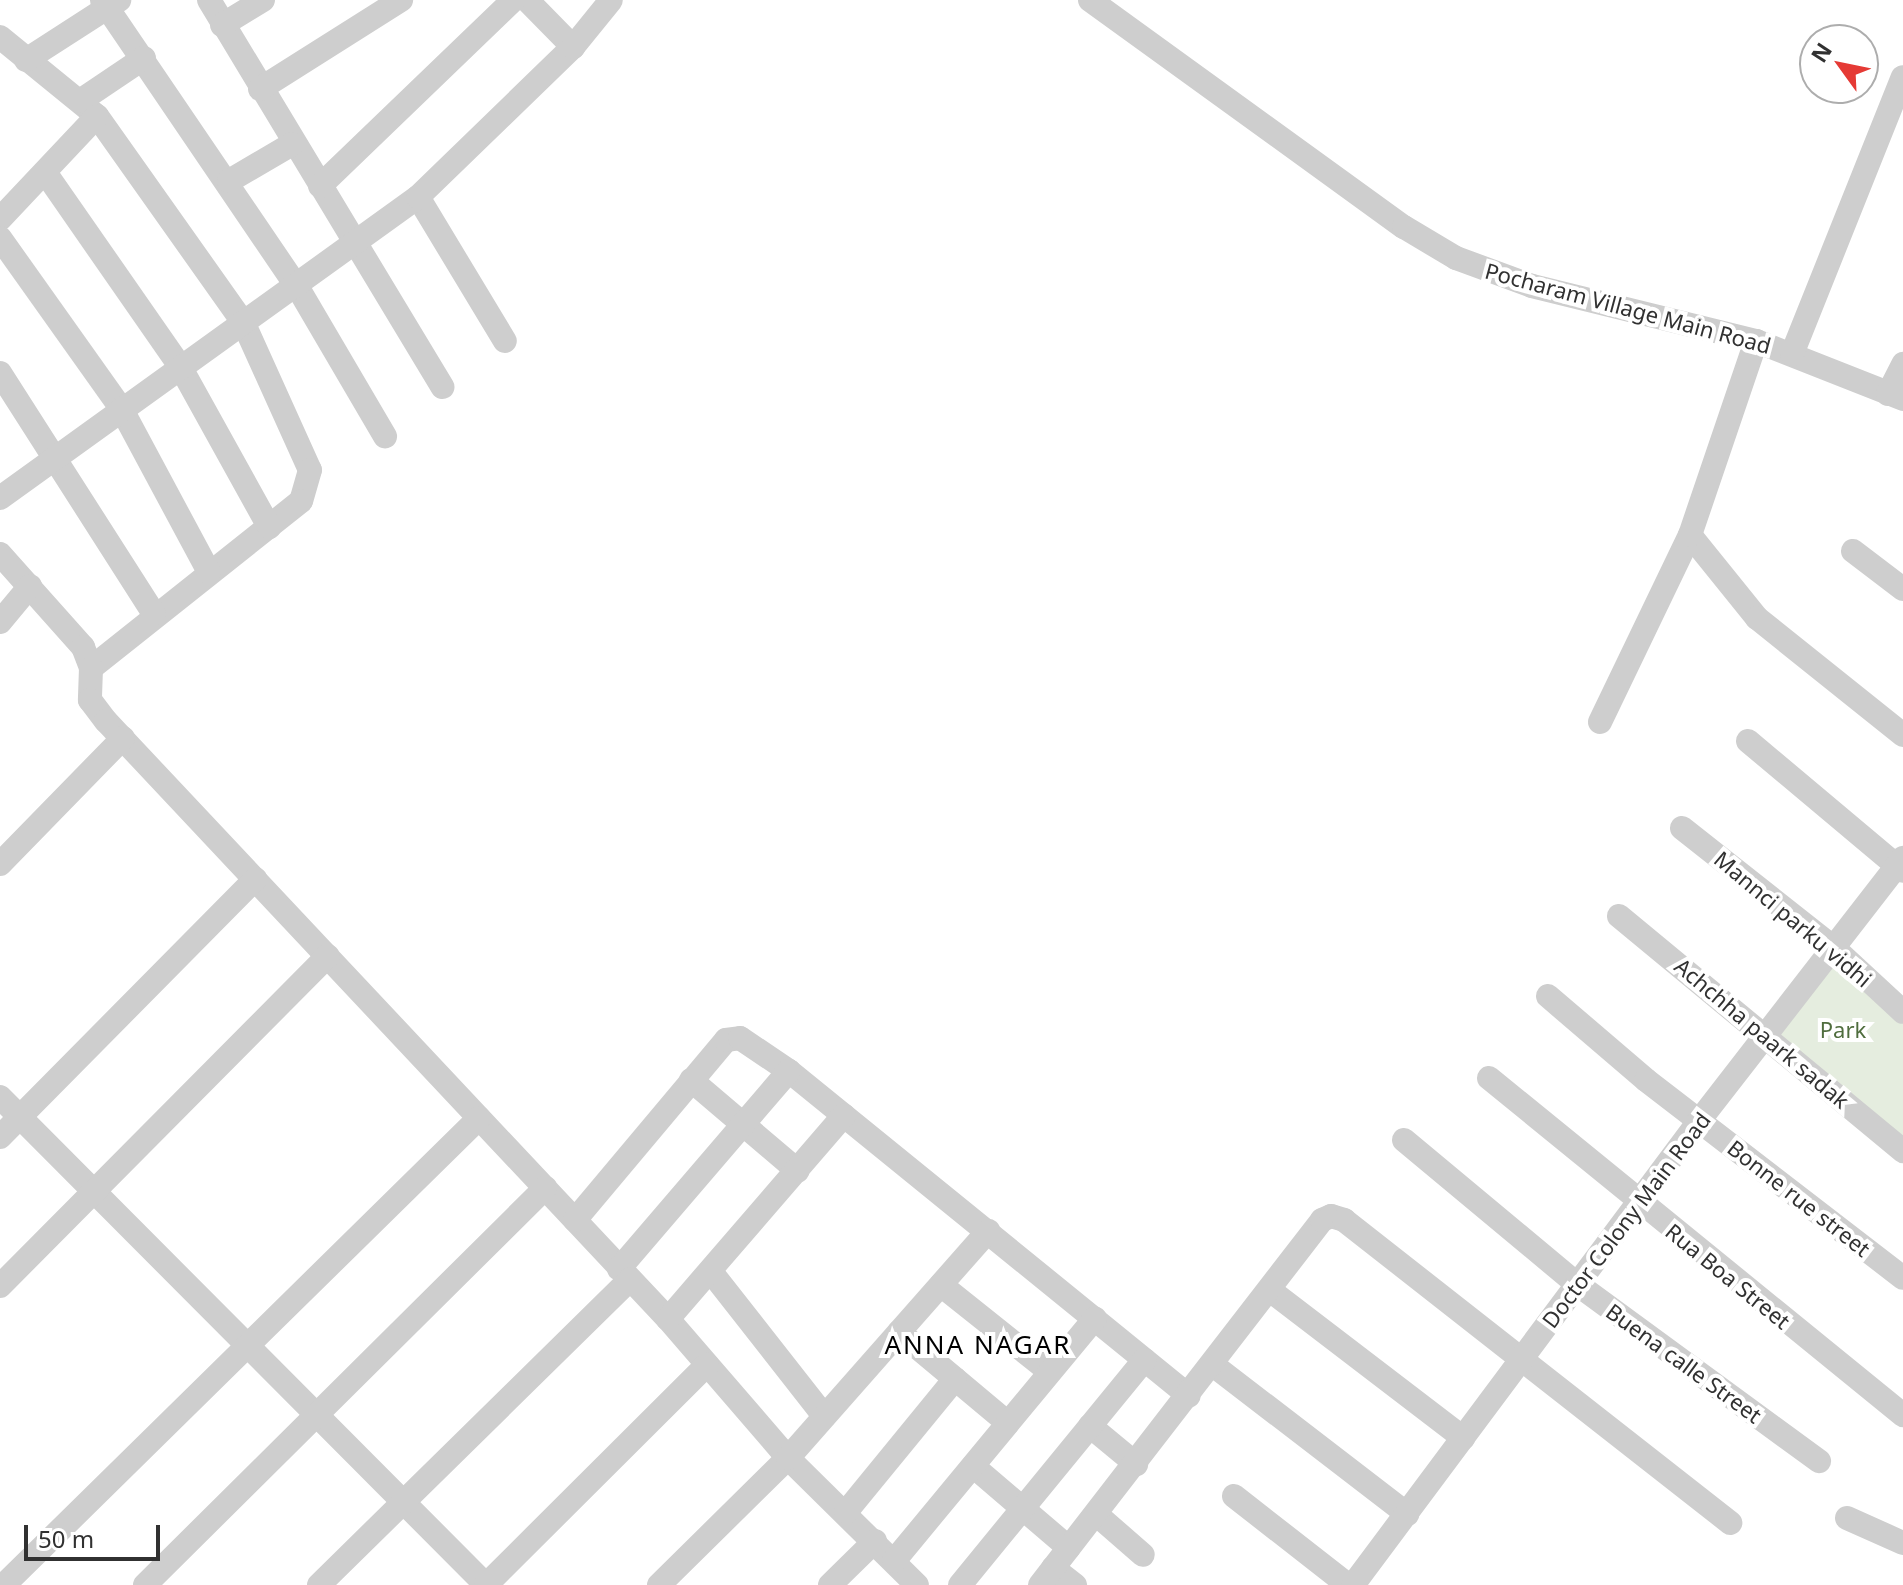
<!DOCTYPE html>
<html>
<head>
<meta charset="utf-8">
<style>
	body { margin:0 }
	#map { position:relative; width:1903px; height:1585px; overflow:hidden; background:#fff; font-family:"Noto Sans",sans-serif }
	div>[style] { position:absolute }
	.green>* { inset:0; background:#e5eddf }
	.minor>* { height:24px; margin:-12px; padding:0 12px; transform-origin:12px; border-radius:12px; background:#cecece }
	span { translate:-50% -50%; white-space:nowrap; text-align:center; line-height:1.15; -webkit-text-stroke:8px #fff; paint-order:stroke }
	.street-label { font-size:22px; color:#313131 }
	.park-label { font-size:22px; color:#4f6d3d }
	.quarter-label { font-size:26px; color:#000; letter-spacing:2px }
	.north { position:absolute; left:1799px; top:24px; width:80px; height:80px; box-sizing:border-box; background:#fff; border:2px solid #adadad; border-radius:50%; rotate:303deg; font-size:22px; font-weight:700; line-height:32px; text-align:center; color:#313131 }
	.north::after { content:''; display:block; margin:auto; width:28px; height:36px; background:#e53a35; clip-path:polygon(50% 0,100% 100%,50% 72%,0 100%) }
	.scale { position:absolute; left:24px; top:1525px; width:136px; height:36px; box-sizing:border-box; border:4px solid #313131; border-top:0; padding-left:10px; font-size:24px; line-height:28px; white-space:nowrap; color:#313131; -webkit-text-stroke:6px #fff; paint-order:stroke }
</style>
</head>
<body>
<div id="map">
	<div class="green">
		<i style="clip-path:polygon(1832px 960px,1903px 1019px,1903px 1141px,1775px 1033px)"></i>
	</div>
	<div class="minor">
		<i style="left:102px;top:0;width:348px;rotate:55.8deg"></i>
		<i style="left:298px;top:288px;width:172px;rotate:59.6deg"></i>
		<i style="left:209px;top:0;width:452px;rotate:58.9deg"></i>
		<i style="left:527px;top:0;width:66px;rotate:45.6deg"></i>
		<i style="left:1090px;top:0;width:387px;rotate:35.9deg"></i>
		<i style="left:1404px;top:227px;width:61px;rotate:30.8deg"></i>
		<i style="left:1456px;top:258px;width:81px;rotate:20.2deg"></i>
		<i style="left:1532px;top:286px;width:231px;rotate:13.8deg"></i>
		<i style="left:1756px;top:341px;width:158px;rotate:21.5deg"></i>
		<i style="left:222px;top:25px;width:48px;rotate:-31.4deg"></i>
		<i style="left:0;top:37px;width:125px;rotate:39.2deg"></i>
		<i style="left:97px;top:116px;width:255px;rotate:54.7deg"></i>
		<i style="left:244px;top:324px;width:160px;rotate:65.7deg"></i>
		<i style="left:310px;top:470px;width:32px;rotate:106deg"></i>
		<i style="left:301px;top:501px;width:268px;rotate:141.5deg"></i>
		<i style="left:26px;top:60px;width:111px;rotate:-32.8deg"></i>
		<i style="left:260px;top:89px;width:167px;rotate:-32.3deg"></i>
		<i style="left:80px;top:101px;width:77px;rotate:-33.9deg"></i>
		<i style="left:47px;top:175px;width:235px;rotate:55.2deg"></i>
		<i style="left:181px;top:368px;width:182px;rotate:61deg"></i>
		<i style="left:229px;top:181px;width:73px;rotate:-30.4deg"></i>
		<i style="left:320px;top:186px;width:268px;rotate:-43.9deg"></i>
		<i style="left:418px;top:197px;width:168px;rotate:58.9deg"></i>
		<i style="left:0;top:219px;width:141px;rotate:-46.7deg"></i>
		<i style="left:0;top:238px;width:209px;rotate:54.6deg"></i>
		<i style="left:121px;top:408px;width:186px;rotate:61.8deg"></i>
		<i style="left:1792px;top:354px;width:298px;rotate:-68.2deg"></i>
		<i style="left:0;top:373px;width:286px;rotate:57.4deg"></i>
		<i style="left:1888px;top:394px;width:34px;rotate:-63deg"></i>
		<i style="left:0;top:498px;width:515px;rotate:-35.76deg"></i>
		<i style="left:418px;top:197px;width:216px;rotate:-44.1deg"></i>
		<i style="left:573px;top:47px;width:60px;rotate:-51deg"></i>
		<i style="left:1690px;top:535px;width:107px;rotate:51.1deg"></i>
		<i style="left:1757px;top:618px;width:187px;rotate:38.7deg"></i>
		<i style="left:1853px;top:551px;width:63px;rotate:37.2deg"></i>
		<i style="left:0;top:554px;width:125px;rotate:48.3deg"></i>
		<i style="left:83px;top:647px;width:22px;rotate:69deg"></i>
		<i style="left:91px;top:668px;width:32px;rotate:92deg"></i>
		<i style="left:90px;top:700px;width:26px;rotate:53deg"></i>
		<i style="left:106px;top:721px;width:821px;rotate:46.78deg"></i>
		<i style="left:668px;top:1319px;width:184px;rotate:49.2deg"></i>
		<i style="left:788px;top:1458px;width:181px;rotate:44.6deg"></i>
		<i style="left:0;top:622px;width:47px;rotate:-50.2deg"></i>
		<i style="left:1600px;top:722px;width:208px;rotate:-64.3deg"></i>
		<i style="left:1690px;top:535px;width:205px;rotate:-71.2deg"></i>
		<i style="left:1748px;top:741px;width:202px;rotate:40deg"></i>
		<i style="left:1682px;top:828px;width:194px;rotate:38.3deg"></i>
		<i style="left:1834px;top:948px;width:94px;rotate:42.8deg"></i>
		<i style="left:0;top:864px;width:176px;rotate:-45.7deg"></i>
		<i style="left:1619px;top:916px;width:369px;rotate:39.6deg"></i>
		<i style="left:1548px;top:996px;width:129px;rotate:40.6deg"></i>
		<i style="left:1646px;top:1080px;width:324px;rotate:37.6deg"></i>
		<i style="left:1489px;top:1078px;width:534px;rotate:39.15deg"></i>
		<i style="left:691px;top:1080px;width:140px;rotate:40.4deg"></i>
		<i style="left:0;top:1097px;width:689px;rotate:45.12deg"></i>
		<i style="left:0;top:1137px;width:363px;rotate:-45.3deg"></i>
		<i style="left:1404px;top:1140px;width:225px;rotate:39.8deg"></i>
		<i style="left:1577px;top:1284px;width:300px;rotate:36.2deg"></i>
		<i style="left:575px;top:1220px;width:235px;rotate:-50deg"></i>
		<i style="left:726px;top:1040px;width:14px;rotate:-8deg"></i>
		<i style="left:740px;top:1038px;width:59px;rotate:34deg"></i>
		<i style="left:789px;top:1071px;width:515px;rotate:39.09deg"></i>
		<i style="left:619px;top:1269px;width:261px;rotate:-49.4deg"></i>
		<i style="left:712px;top:1273px;width:182px;rotate:51.9deg"></i>
		<i style="left:941px;top:1285px;width:139px;rotate:38.6deg"></i>
		<i style="left:0;top:1286px;width:465px;rotate:-45.2deg"></i>
		<i style="left:1271px;top:1291px;width:242px;rotate:37.4deg"></i>
		<i style="left:668px;top:1319px;width:269px;rotate:-49.2deg"></i>
		<i style="left:899px;top:1332px;width:142px;rotate:39.9deg"></i>
		<i style="left:1213px;top:1365px;width:245px;rotate:37.5deg"></i>
		<i style="left:1090px;top:1426px;width:60px;rotate:39.6deg"></i>
		<i style="left:973px;top:1466px;width:126px;rotate:40.5deg"></i>
		<i style="left:1234px;top:1496px;width:145px;rotate:38deg"></i>
		<i style="left:846px;top:1512px;width:172px;rotate:-50.7deg"></i>
		<i style="left:1096px;top:1514px;width:62px;rotate:41.1deg"></i>
		<i style="left:1847px;top:1518px;width:61px;rotate:24.1deg"></i>
		<i style="left:894px;top:1561px;width:315px;rotate:-50.4deg"></i>
		<i style="left:1053px;top:1568px;width:28px;rotate:38deg"></i>
		<i style="left:4px;top:1585px;width:666px;rotate:-44.51deg"></i>
		<i style="left:145px;top:1585px;width:564px;rotate:-44.78deg"></i>
		<i style="left:319px;top:1585px;width:436px;rotate:-44.5deg"></i>
		<i style="left:486px;top:1585px;width:312px;rotate:-44.9deg"></i>
		<i style="left:659px;top:1585px;width:181px;rotate:-44.6deg"></i>
		<i style="left:788px;top:1458px;width:303px;rotate:-48.6deg"></i>
		<i style="left:830px;top:1585px;width:63px;rotate:-44.4deg"></i>
		<i style="left:960px;top:1585px;width:291px;rotate:-50.7deg"></i>
		<i style="left:1040px;top:1585px;width:461px;rotate:-52.3deg"></i>
		<i style="left:1322px;top:1220px;width:10px;rotate:-24deg"></i>
		<i style="left:1331px;top:1216px;width:14px;rotate:17deg"></i>
		<i style="left:1344px;top:1220px;width:491px;rotate:38.1deg"></i>
		<i style="left:1353px;top:1585px;width:579px;rotate:-53.29deg"></i>
		<i style="left:1699px;top:1121px;width:333px;rotate:-52.2deg"></i>
	</div>
	<div class="street-label">
		<span style="left:1628px;top:308px;rotate:15deg">Pocharam Village Main Road</span>
		<span style="left:1793px;top:919px;rotate:40deg">Mannci parku vidhi</span>
		<span style="left:1762px;top:1033px;rotate:40deg">Achchha paark sadak</span>
		<span style="left:1799px;top:1198px;rotate:38deg">Bonne rue street</span>
		<span style="left:1626px;top:1220px;rotate:-53deg">Doctor Colony Main Road</span>
		<span style="left:1728px;top:1276px;rotate:39deg">Rua Boa Street</span>
		<span style="left:1684px;top:1363px;rotate:36deg">Buena calle Street</span>
	</div>
	<div class="park-label">
		<span style="left:1843px;top:1030px">Park</span>
	</div>
	<div class="quarter-label">
		<span style="left:978px;top:1345px">ANNA NAGAR</span>
	</div>
	<div class="north">N</div>
	<div class="scale">50 m</div>
</div>
</body>
</html>
